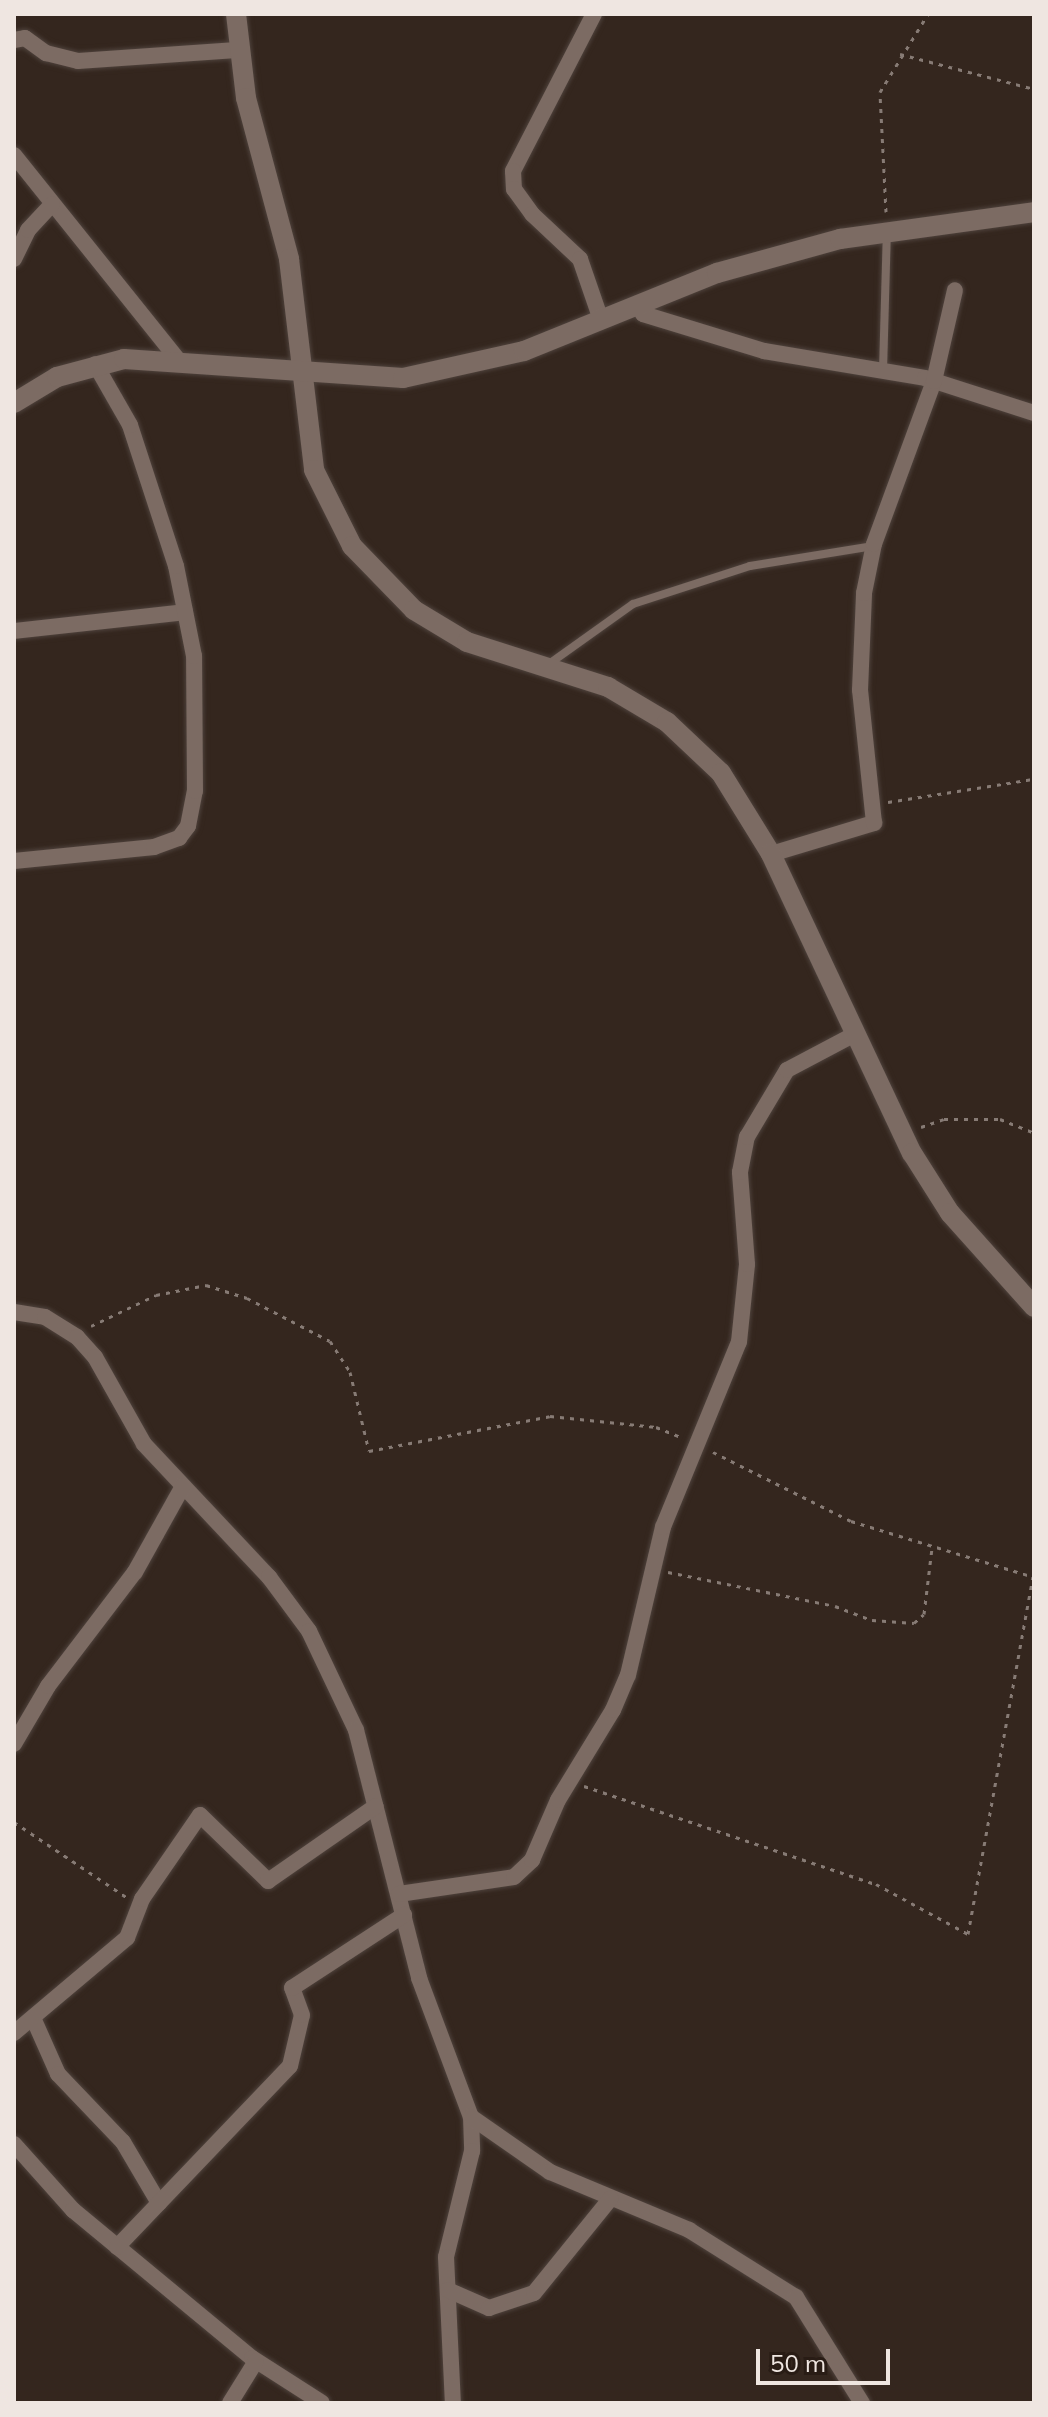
<!DOCTYPE html>
<html>
<head>
<meta charset="utf-8">
<style>
	body { margin:0 }
	#map { position:relative; width:1048px; height:2417px; overflow:hidden; background:#34261e; font-family:Mulish,sans-serif }
	div>[style] { position:absolute }
	.path>* { height:3px; margin-top:-1.5px; transform-origin:0; background:repeating-linear-gradient(90deg,#877b75 0 4px,transparent 0 10px) }
	.roads { filter:drop-shadow(0 0 2px #4e423c) drop-shadow(0 0 2px #4e423c) }
	.lane>* { height:8px; margin:-4px; padding:0 4px; transform-origin:4px; border-radius:4px; background:#7c6b63 }
	.street>* { height:16px; margin:-8px; padding:0 8px; transform-origin:8px; border-radius:8px; background:#7c6b63 }
	.secondary>* { height:20px; margin:-10px; padding:0 10px; transform-origin:10px; border-radius:10px; background:#7c6b63 }
	span { translate:-50% -50%; white-space:nowrap; text-align:center; line-height:1.15; -webkit-text-stroke:7px #291c15; paint-order:stroke }
	.frame { position:absolute; inset:0; border:16px solid #efe6e1; pointer-events:none }
	.scale { position:absolute; left:756px; top:2349px; width:134px; height:36px; box-sizing:border-box; border:4px solid #efe6e1; border-top:0; padding-left:10px; font-size:24px; line-height:28px; white-space:nowrap; color:#efe6e1; -webkit-text-stroke:6px #291c15; paint-order:stroke }
</style>
</head>
<body>
<div id="map">
	<div class="path">
		<i style="left:900px;top:54px;width:138px;rotate:14.6deg"></i>
		<i style="left:886px;top:212px;width:120px;rotate:-92.9deg"></i>
		<i style="left:880px;top:92px;width:92px;rotate:-58.4deg"></i>
		<i style="left:888px;top:802px;width:148px;rotate:-9deg"></i>
		<i style="left:921px;top:1127px;width:24px;rotate:-19deg"></i>
		<i style="left:944px;top:1119px;width:56px"></i>
		<i style="left:1000px;top:1119px;width:37px;rotate:22deg"></i>
		<i style="left:91px;top:1326px;width:72px;rotate:-25.5deg"></i>
		<i style="left:156px;top:1295px;width:51px;rotate:-11.3deg"></i>
		<i style="left:206px;top:1285px;width:43px;rotate:17.6deg"></i>
		<i style="left:247px;top:1298px;width:93px;rotate:27.4deg"></i>
		<i style="left:330px;top:1341px;width:37px;rotate:57deg"></i>
		<i style="left:350px;top:1372px;width:81px;rotate:76.5deg"></i>
		<i style="left:369px;top:1451px;width:184px;rotate:-10.9deg"></i>
		<i style="left:550px;top:1416px;width:107px;rotate:5.9deg"></i>
		<i style="left:656px;top:1427px;width:27px;rotate:22deg"></i>
		<i style="left:713px;top:1452px;width:154px;rotate:26.6deg"></i>
		<i style="left:851px;top:1521px;width:191px;rotate:17deg"></i>
		<i style="left:668px;top:1572px;width:170px;rotate:11.5deg"></i>
		<i style="left:835px;top:1606px;width:40px;rotate:21deg"></i>
		<i style="left:872px;top:1620px;width:42px;rotate:4.1deg"></i>
		<i style="left:914px;top:1623px;width:13px;rotate:-42deg"></i>
		<i style="left:924px;top:1614px;width:66px;rotate:-83.1deg"></i>
		<i style="left:584px;top:1786px;width:308px;rotate:18.6deg"></i>
		<i style="left:876px;top:1884px;width:105px;rotate:28.5deg"></i>
		<i style="left:968px;top:1934px;width:363px;rotate:-79.7deg"></i>
		<i style="left:14px;top:1822px;width:135px;rotate:33.8deg"></i>
	</div>
	<div class="roads">
		<div class="lane">
			<i style="left:883px;top:371px;width:139px;rotate:-88.4deg"></i>
			<i style="left:549px;top:664px;width:103px;rotate:-35.5deg"></i>
			<i style="left:633px;top:604px;width:123px;rotate:-18deg"></i>
			<i style="left:750px;top:566px;width:125px;rotate:-9.2deg"></i>
		</div>
		<div class="street">
			<i style="left:594px;top:14px;width:177px;rotate:117.3deg"></i>
			<i style="left:513px;top:171px;width:18px;rotate:87deg"></i>
			<i style="left:514px;top:189px;width:31px;rotate:54deg"></i>
			<i style="left:532px;top:214px;width:66px;rotate:43.2deg"></i>
			<i style="left:580px;top:259px;width:61px;rotate:71deg"></i>
			<i style="left:14px;top:40px;width:11px;rotate:-10deg"></i>
			<i style="left:25px;top:38px;width:26px;rotate:36deg"></i>
			<i style="left:46px;top:53px;width:33px;rotate:14deg"></i>
			<i style="left:78px;top:61px;width:159px;rotate:-4deg"></i>
			<i style="left:14px;top:155px;width:263px;rotate:51.3deg"></i>
			<i style="left:14px;top:259px;width:32px;rotate:-64deg"></i>
			<i style="left:28px;top:230px;width:35px;rotate:-47deg"></i>
			<i style="left:638px;top:304px;width:11px;rotate:63deg"></i>
			<i style="left:643px;top:314px;width:127px;rotate:17deg"></i>
			<i style="left:764px;top:351px;width:163px;rotate:9.5deg"></i>
			<i style="left:925px;top:378px;width:114px;rotate:17.8deg"></i>
			<i style="left:14px;top:631px;width:172px;rotate:-6.3deg"></i>
			<i style="left:771px;top:854px;width:108px;rotate:-16.8deg"></i>
			<i style="left:874px;top:823px;width:134px;rotate:-96deg"></i>
			<i style="left:860px;top:690px;width:97px;rotate:-87.6deg"></i>
			<i style="left:864px;top:593px;width:50px;rotate:-78.5deg"></i>
			<i style="left:874px;top:544px;width:174px;rotate:-69.8deg"></i>
			<i style="left:934px;top:381px;width:93px;rotate:-77deg"></i>
			<i style="left:14px;top:861px;width:141px;rotate:-5.7deg"></i>
			<i style="left:154px;top:847px;width:27px;rotate:-20deg"></i>
			<i style="left:179px;top:838px;width:15px;rotate:-53deg"></i>
			<i style="left:188px;top:826px;width:36px;rotate:-79deg"></i>
			<i style="left:195px;top:791px;width:135px;rotate:-90.4deg"></i>
			<i style="left:194px;top:656px;width:92px;rotate:-101.3deg"></i>
			<i style="left:176px;top:566px;width:148px;rotate:-108.1deg"></i>
			<i style="left:130px;top:425px;width:70px;rotate:-119.8deg"></i>
			<i style="left:14px;top:1312px;width:31px;rotate:9deg"></i>
			<i style="left:45px;top:1317px;width:38px;rotate:32deg"></i>
			<i style="left:77px;top:1337px;width:27px;rotate:48deg"></i>
			<i style="left:95px;top:1357px;width:100px;rotate:60.6deg"></i>
			<i style="left:144px;top:1444px;width:183px;rotate:46.8deg"></i>
			<i style="left:269px;top:1577px;width:67px;rotate:53.5deg"></i>
			<i style="left:309px;top:1631px;width:110px;rotate:64.6deg"></i>
			<i style="left:356px;top:1730px;width:256px;rotate:75.7deg"></i>
			<i style="left:419px;top:1978px;width:148px;rotate:69.5deg"></i>
			<i style="left:471px;top:2117px;width:34px;rotate:88deg"></i>
			<i style="left:472px;top:2151px;width:109px;rotate:103.8deg"></i>
			<i style="left:446px;top:2257px;width:146px;rotate:87.3deg"></i>
			<i style="left:14px;top:1744px;width:67px;rotate:-59.6deg"></i>
			<i style="left:48px;top:1686px;width:143px;rotate:-52.7deg"></i>
			<i style="left:135px;top:1572px;width:98px;rotate:-60.8deg"></i>
			<i style="left:399px;top:1894px;width:116px;rotate:-8.4deg"></i>
			<i style="left:514px;top:1877px;width:25px;rotate:-43deg"></i>
			<i style="left:532px;top:1860px;width:65px;rotate:-66.6deg"></i>
			<i style="left:558px;top:1800px;width:105px;rotate:-58.6deg"></i>
			<i style="left:613px;top:1710px;width:38px;rotate:-67deg"></i>
			<i style="left:628px;top:1675px;width:152px;rotate:-76.7deg"></i>
			<i style="left:663px;top:1527px;width:200px;rotate:-67.7deg"></i>
			<i style="left:739px;top:1342px;width:78px;rotate:-84.1deg"></i>
			<i style="left:747px;top:1264px;width:92px;rotate:-94.4deg"></i>
			<i style="left:740px;top:1172px;width:36px;rotate:-79deg"></i>
			<i style="left:747px;top:1137px;width:78px;rotate:-59.2deg"></i>
			<i style="left:787px;top:1070px;width:77px;rotate:-27.9deg"></i>
			<i style="left:34px;top:2020px;width:59px;rotate:66deg"></i>
			<i style="left:58px;top:2074px;width:94px;rotate:46.3deg"></i>
			<i style="left:123px;top:2142px;width:71px;rotate:59.5deg"></i>
			<i style="left:14px;top:2033px;width:148px;rotate:-40.1deg"></i>
			<i style="left:127px;top:1938px;width:42px;rotate:-69deg"></i>
			<i style="left:142px;top:1899px;width:102px;rotate:-55.4deg"></i>
			<i style="left:200px;top:1815px;width:95px;rotate:44.1deg"></i>
			<i style="left:268px;top:1881px;width:131px;rotate:-34.8deg"></i>
			<i style="left:471px;top:2117px;width:96px;rotate:34.8deg"></i>
			<i style="left:550px;top:2172px;width:151px;rotate:22.6deg"></i>
			<i style="left:689px;top:2230px;width:126px;rotate:32.1deg"></i>
			<i style="left:796px;top:2297px;width:125px;rotate:58.1deg"></i>
			<i style="left:14px;top:2144px;width:89px;rotate:48.2deg"></i>
			<i style="left:73px;top:2210px;width:232px;rotate:39.6deg"></i>
			<i style="left:252px;top:2358px;width:83px;rotate:32.7deg"></i>
			<i style="left:117px;top:2247px;width:250px;rotate:-46.3deg"></i>
			<i style="left:290px;top:2066px;width:52px;rotate:-76.8deg"></i>
			<i style="left:302px;top:2015px;width:29px;rotate:-110deg"></i>
			<i style="left:292px;top:1988px;width:134px;rotate:-33.1deg"></i>
			<i style="left:448px;top:2290px;width:45px;rotate:23.7deg"></i>
			<i style="left:489px;top:2308px;width:47px;rotate:-18.4deg"></i>
			<i style="left:534px;top:2293px;width:122px;rotate:-51deg"></i>
			<i style="left:230px;top:2403px;width:49px;rotate:-58.2deg"></i>
		</div>
		<div class="secondary">
			<i style="left:236px;top:14px;width:85px;rotate:83.2deg"></i>
			<i style="left:246px;top:98px;width:167px;rotate:75deg"></i>
			<i style="left:289px;top:259px;width:212px;rotate:83.2deg"></i>
			<i style="left:314px;top:470px;width:85px;rotate:63.4deg"></i>
			<i style="left:352px;top:546px;width:89px;rotate:45.9deg"></i>
			<i style="left:414px;top:610px;width:62px;rotate:31.1deg"></i>
			<i style="left:467px;top:642px;width:148px;rotate:17.7deg"></i>
			<i style="left:608px;top:687px;width:69px;rotate:30.7deg"></i>
			<i style="left:667px;top:722px;width:74px;rotate:43.4deg"></i>
			<i style="left:721px;top:773px;width:95px;rotate:58.3deg"></i>
			<i style="left:771px;top:854px;width:331px;rotate:64.8deg"></i>
			<i style="left:912px;top:1153px;width:71px;rotate:57.7deg"></i>
			<i style="left:950px;top:1213px;width:126px;rotate:48.2deg"></i>
			<i style="left:14px;top:403px;width:50px;rotate:-31.2deg"></i>
			<i style="left:57px;top:377px;width:69px;rotate:-15deg"></i>
			<i style="left:124px;top:359px;width:280px;rotate:3.9deg"></i>
			<i style="left:403px;top:378px;width:124px;rotate:-12.6deg"></i>
			<i style="left:524px;top:351px;width:208px;rotate:-22deg"></i>
			<i style="left:717px;top:273px;width:128px;rotate:-15.5deg"></i>
			<i style="left:840px;top:239px;width:196px;rotate:-7.9deg"></i>
		</div>
	</div>
	<div class="frame"></div>
	<div class="scale">50 m</div>
</div>
</body>
</html>
